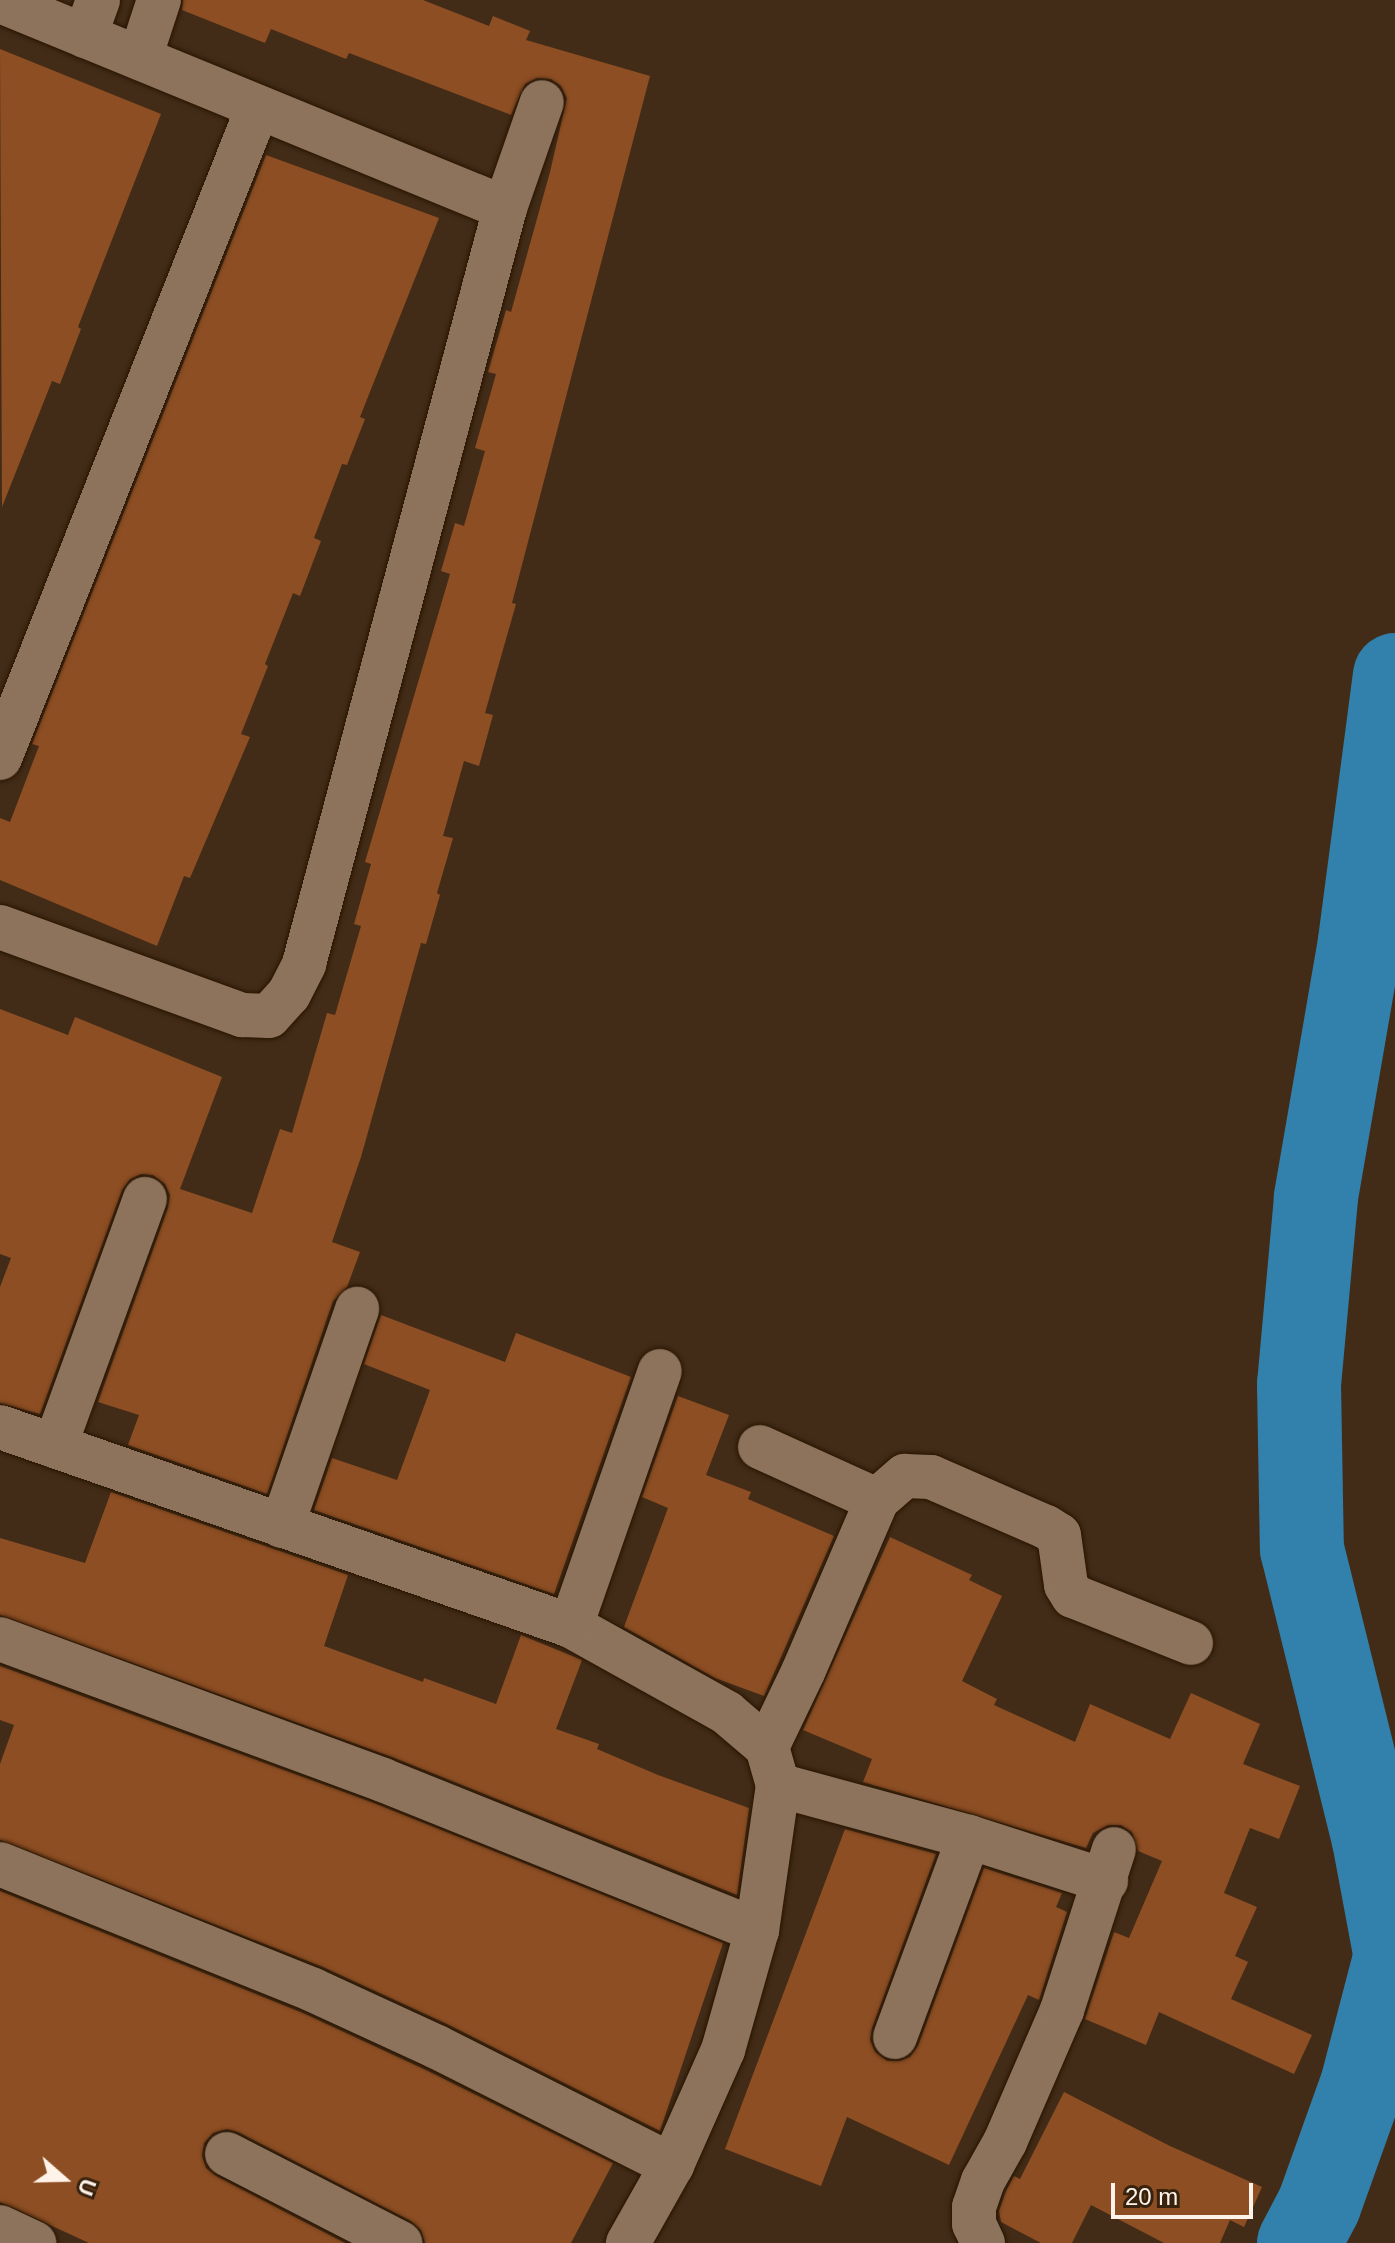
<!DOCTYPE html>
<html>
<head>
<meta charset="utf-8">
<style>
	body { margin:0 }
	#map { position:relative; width:1395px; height:2243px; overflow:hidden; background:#422c17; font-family:Helvetica,sans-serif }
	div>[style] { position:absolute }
	.river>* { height:84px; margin:-42px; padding:0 42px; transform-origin:42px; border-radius:42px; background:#3280ac }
	.building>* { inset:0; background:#8d4e23 }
	.roads { filter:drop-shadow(0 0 2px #281401) drop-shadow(0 0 2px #281401) }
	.minor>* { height:44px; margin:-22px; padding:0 22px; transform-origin:22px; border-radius:22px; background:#8d735c }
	span { translate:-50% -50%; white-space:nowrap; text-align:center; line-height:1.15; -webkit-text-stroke:7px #37220d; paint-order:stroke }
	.north { position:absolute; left:24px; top:2139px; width:80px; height:80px; -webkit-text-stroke:6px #37220d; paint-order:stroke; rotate:110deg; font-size:22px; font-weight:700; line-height:32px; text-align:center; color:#fff3e9 }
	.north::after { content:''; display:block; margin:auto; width:28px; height:36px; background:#fff3e9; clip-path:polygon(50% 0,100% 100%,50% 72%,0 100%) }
	.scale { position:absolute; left:1111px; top:2183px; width:142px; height:36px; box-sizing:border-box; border:4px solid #fff3e9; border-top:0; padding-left:10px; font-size:24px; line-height:28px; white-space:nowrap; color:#fff3e9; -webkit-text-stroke:6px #37220d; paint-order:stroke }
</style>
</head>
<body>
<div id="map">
	<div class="river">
		<i style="left:1395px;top:675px;width:269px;rotate:97.5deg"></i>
		<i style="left:1360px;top:942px;width:260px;rotate:99.8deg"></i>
		<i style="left:1316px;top:1198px;width:187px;rotate:95.2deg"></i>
		<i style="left:1299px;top:1384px;width:165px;rotate:89deg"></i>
		<i style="left:1302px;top:1549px;width:300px;rotate:76.1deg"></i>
		<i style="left:1374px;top:1840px;width:114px;rotate:79.4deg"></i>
		<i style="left:1299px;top:2243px;width:43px;rotate:-62.2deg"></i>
		<i style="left:1319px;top:2205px;width:127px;rotate:-70.3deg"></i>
		<i style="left:1362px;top:2085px;width:131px;rotate:-75.4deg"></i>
	</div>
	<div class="building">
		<i style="clip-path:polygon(183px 0,423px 0,489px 26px,493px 16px,530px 31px,526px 40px,650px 76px,512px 603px,516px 604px,485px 713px,493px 715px,479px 766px,464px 761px,443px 836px,453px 838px,437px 893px,440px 895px,426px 944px,421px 943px,361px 1157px,332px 1242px,360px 1252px,347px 1287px,333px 1301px,267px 1494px,128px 1445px,139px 1415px,98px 1402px,168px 1208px,170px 1195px,165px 1184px,153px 1175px,141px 1174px,130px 1179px,122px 1190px,40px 1414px,0 1403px,0 1287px,11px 1258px,0 1254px,0 1009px,68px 1035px,75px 1017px,222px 1077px,180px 1189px,252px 1213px,280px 1129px,292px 1133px,327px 1013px,335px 1015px,361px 926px,354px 924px,371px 864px,365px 862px,450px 574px,441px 571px,455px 523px,464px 526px,485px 451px,475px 448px,496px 374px,488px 372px,506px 310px,511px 312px,550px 172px,567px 98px,561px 86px,551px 79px,537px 78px,525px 84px,511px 115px,349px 53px,346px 59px,271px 29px,265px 43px,182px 10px)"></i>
		<i style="clip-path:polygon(0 49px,161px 114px,78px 327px,81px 329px,60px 384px,52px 381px,2px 507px)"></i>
		<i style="clip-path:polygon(266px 155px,439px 218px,360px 417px,365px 419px,347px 465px,342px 464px,314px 538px,321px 541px,300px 596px,293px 593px,265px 664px,268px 666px,241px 734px,250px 737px,190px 878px,184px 876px,157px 946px,0 880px,0 818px,10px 822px,39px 746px,32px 744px)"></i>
		<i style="clip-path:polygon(381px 1315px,505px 1362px,516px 1333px,631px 1377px,554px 1594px,314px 1510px,332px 1458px,397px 1480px,430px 1390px,364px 1364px)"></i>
		<i style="clip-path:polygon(678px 1396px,729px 1415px,706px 1475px,751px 1492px,748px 1499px,834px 1536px,764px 1696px,715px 1678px,624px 1627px,668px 1508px,642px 1497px)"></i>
		<i style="clip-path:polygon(111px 1492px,348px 1575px,324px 1646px,423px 1682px,424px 1678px,496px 1704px,521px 1635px,582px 1660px,556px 1729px,599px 1744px,597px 1749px,658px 1775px,749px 1808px,737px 1895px,392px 1757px,0 1615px,0 1538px,85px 1563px)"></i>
		<i style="clip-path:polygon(890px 1537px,972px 1575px,969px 1580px,1002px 1596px,962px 1681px,997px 1699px,994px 1705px,1075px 1742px,1090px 1704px,1170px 1739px,1191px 1693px,1260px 1724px,1243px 1764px,1300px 1786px,1279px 1839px,1250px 1828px,1224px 1893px,1257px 1907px,1235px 1956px,1248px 1962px,1231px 1999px,1312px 2035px,1294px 2074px,1159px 2012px,1146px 2045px,1085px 2019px,1114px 1932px,1129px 1938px,1162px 1861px,1138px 1851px,1132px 1832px,1121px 1825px,1108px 1825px,1093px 1833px,1086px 1848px,863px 1782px,872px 1759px,803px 1730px)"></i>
		<i style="clip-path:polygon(0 1666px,374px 1803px,723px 1943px,660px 2131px,447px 2024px,323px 1967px,0 1840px,0 1764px,14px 1725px,0 1720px)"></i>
		<i style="clip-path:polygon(845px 1829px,936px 1854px,872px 2028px,870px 2040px,875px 2052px,887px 2061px,900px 2061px,910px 2057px,918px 2046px,984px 1868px,1062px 1893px,1056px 1907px,1067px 1912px,1039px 2000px,1028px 1995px,949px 2165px,847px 2117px,821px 2186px,725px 2149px)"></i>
		<i style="clip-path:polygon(0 1891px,303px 2013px,426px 2070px,613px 2163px,571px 2243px,425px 2243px,421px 2230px,411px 2221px,238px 2132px,227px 2129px,213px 2133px,204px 2143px,202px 2156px,206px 2168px,216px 2176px,345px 2243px,89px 2243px,0 2202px)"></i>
		<i style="clip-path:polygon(1064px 2092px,1170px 2146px,1262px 2187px,1244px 2227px,1230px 2220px,1220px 2243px,1164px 2243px,1091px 2205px,1072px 2243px,1041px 2243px,1001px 2222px,999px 2211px,1006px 2191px,1014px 2176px,1020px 2179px)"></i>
	</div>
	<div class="roads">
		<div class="minor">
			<i style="left:0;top:1px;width:546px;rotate:22.29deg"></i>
			<i style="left:85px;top:36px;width:38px;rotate:-70deg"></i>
			<i style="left:140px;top:58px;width:61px;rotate:-71.9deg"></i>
			<i style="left:0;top:758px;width:700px;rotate:-68.38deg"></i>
			<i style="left:0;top:927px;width:258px;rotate:20deg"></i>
			<i style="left:242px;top:1015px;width:27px;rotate:2deg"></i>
			<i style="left:269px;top:1016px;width:30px;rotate:-48deg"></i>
			<i style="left:289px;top:994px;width:34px;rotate:-63deg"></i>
			<i style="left:304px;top:964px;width:782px;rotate:-75.11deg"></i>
			<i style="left:505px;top:208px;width:112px;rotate:-70.8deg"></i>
			<i style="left:0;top:1427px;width:605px;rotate:19.21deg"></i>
			<i style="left:571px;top:1626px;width:179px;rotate:29.1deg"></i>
			<i style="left:727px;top:1713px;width:52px;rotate:40.4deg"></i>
			<i style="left:767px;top:1747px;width:40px;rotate:74deg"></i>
			<i style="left:778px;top:1785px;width:147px;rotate:98.2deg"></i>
			<i style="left:757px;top:1930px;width:125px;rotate:105.8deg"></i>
			<i style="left:723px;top:2050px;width:126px;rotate:113.9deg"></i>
			<i style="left:672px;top:2165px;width:90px;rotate:119.4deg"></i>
			<i style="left:55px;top:1446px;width:263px;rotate:-70deg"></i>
			<i style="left:760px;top:1447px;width:128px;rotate:24.4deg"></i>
			<i style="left:282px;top:1526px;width:230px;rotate:-70.9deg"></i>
			<i style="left:571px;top:1626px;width:270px;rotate:-70.8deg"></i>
			<i style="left:0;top:1639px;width:408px;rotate:20.2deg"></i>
			<i style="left:383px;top:1780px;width:403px;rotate:21.9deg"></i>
			<i style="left:767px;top:1747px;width:83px;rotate:-64.4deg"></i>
			<i style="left:803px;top:1672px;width:187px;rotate:-66.7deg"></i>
			<i style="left:877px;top:1500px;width:37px;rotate:-41deg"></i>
			<i style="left:905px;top:1476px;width:26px;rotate:2deg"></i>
			<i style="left:931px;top:1477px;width:125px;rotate:23.5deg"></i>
			<i style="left:1046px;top:1527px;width:15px;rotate:32deg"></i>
			<i style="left:1059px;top:1535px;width:50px;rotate:82deg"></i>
			<i style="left:1066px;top:1585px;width:13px;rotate:58deg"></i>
			<i style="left:1073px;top:1596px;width:127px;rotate:21.7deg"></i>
			<i style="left:778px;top:1785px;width:198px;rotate:15.2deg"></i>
			<i style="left:969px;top:1837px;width:144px;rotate:17.8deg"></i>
			<i style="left:0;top:1864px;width:337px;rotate:21.9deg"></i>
			<i style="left:313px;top:1990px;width:136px;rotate:24.7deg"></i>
			<i style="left:437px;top:2047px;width:263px;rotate:26.7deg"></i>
			<i style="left:895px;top:2037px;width:213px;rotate:-69.7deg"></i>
			<i style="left:227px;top:2154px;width:195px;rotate:27.2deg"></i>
			<i style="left:0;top:2227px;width:38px;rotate:25deg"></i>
			<i style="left:983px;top:2243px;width:21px;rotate:-115deg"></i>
			<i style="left:974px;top:2224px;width:17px;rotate:-90deg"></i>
			<i style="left:974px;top:2207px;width:28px;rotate:-71deg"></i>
			<i style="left:983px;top:2181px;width:45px;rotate:-60.6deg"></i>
			<i style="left:1005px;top:2142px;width:144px;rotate:-66.6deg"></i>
			<i style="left:1062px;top:2010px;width:169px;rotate:-72.1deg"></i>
		</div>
	</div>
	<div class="north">U</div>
	<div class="scale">20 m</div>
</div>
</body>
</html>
